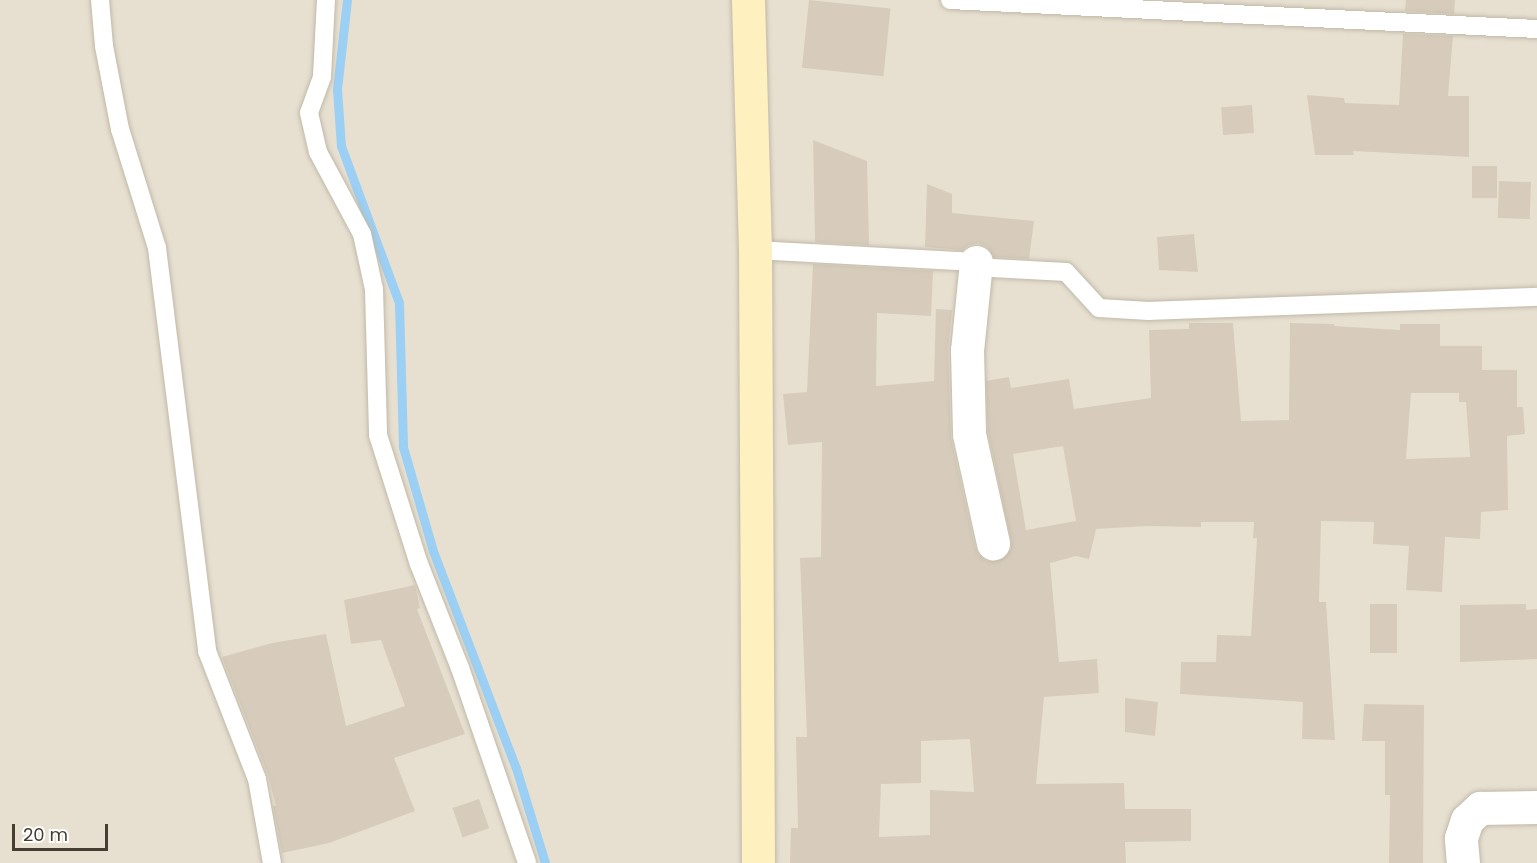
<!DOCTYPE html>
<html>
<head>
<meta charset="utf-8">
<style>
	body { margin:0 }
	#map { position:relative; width:1537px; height:863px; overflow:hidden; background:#f2eee3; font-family:Poppins,sans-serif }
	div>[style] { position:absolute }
	.residential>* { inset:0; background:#e7e0d1; transform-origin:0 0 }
	.stream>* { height:9px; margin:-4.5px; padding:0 4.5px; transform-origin:4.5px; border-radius:4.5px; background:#9bcff3 }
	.building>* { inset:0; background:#d7ccbb; transform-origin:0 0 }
	.roads { filter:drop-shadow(0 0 2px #c1b9a8) drop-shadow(0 0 2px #c1b9a8) }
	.lane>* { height:18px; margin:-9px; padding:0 9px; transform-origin:9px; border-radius:9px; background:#fff }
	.street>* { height:33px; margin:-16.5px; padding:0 16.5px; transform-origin:16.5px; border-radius:16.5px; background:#fff }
	.secondary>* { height:33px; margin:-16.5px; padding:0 16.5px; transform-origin:16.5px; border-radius:16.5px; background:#fff0c0 }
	span { translate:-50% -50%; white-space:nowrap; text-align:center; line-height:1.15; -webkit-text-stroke:5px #fff; paint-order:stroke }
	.scale { position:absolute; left:12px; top:824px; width:96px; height:27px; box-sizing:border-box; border:3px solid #443e33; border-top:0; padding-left:8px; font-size:18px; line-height:21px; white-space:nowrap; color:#443e33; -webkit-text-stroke:4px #fff; paint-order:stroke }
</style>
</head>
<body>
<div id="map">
	<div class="residential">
		<i style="left:0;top:0;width:1537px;height:863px"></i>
	</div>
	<div class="stream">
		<i style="left:347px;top:0;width:90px;rotate:96.4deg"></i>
		<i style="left:337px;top:89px;width:57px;rotate:86deg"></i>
		<i style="left:341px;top:146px;width:167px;rotate:69.7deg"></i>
		<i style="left:399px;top:303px;width:144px;rotate:88.4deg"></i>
		<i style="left:403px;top:447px;width:108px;rotate:73.9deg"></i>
		<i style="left:433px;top:551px;width:232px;rotate:69.1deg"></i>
		<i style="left:516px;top:768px;width:99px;rotate:73deg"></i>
	</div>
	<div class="building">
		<i style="left:809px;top:0;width:82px;height:68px;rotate:6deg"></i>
		<i style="clip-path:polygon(1406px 0,1455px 0,1454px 14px,1405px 11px)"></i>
		<i style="clip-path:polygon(1403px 34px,1453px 36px,1448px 96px,1469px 96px,1469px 157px,1353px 151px,1354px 155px,1315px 155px,1307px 95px,1344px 98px,1345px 103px,1399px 105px)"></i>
		<i style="left:1252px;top:105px;width:28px;height:31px;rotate:86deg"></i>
		<i style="clip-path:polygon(813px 140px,867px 161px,869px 245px,815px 242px)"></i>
		<i style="left:1472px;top:166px;width:25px;height:32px"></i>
		<i style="left:1499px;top:181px;width:32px;height:37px;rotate:2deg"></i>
		<i style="clip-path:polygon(927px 184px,952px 194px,952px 213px,1034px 221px,1029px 259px,994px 257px,987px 247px,978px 243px,969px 245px,962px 250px,925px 247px)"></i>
		<i style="clip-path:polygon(1194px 234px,1198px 272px,1159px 270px,1157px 237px)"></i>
		<i style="clip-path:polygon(evenodd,813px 264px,933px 271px,931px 316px,877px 313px,876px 386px,934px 381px,936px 309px,952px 310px,948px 350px,951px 438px,975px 547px,979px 555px,987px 561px,996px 561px,1005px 557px,1011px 549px,1011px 540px,988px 432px,986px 381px,1009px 377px,1011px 388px,1069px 379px,1074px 409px,1151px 398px,1149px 330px,1189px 329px,1189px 323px,1233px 323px,1241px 421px,1289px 420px,1290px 323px,1334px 324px,1334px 326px,1400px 330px,1400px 324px,1440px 324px,1440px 346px,1482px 346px,1482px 370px,1517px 370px,1517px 407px,1523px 407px,1525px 434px,1507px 436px,1508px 510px,1481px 512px,1480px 539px,1445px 537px,1442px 592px,1406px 590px,1409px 546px,1373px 544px,1374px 522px,1321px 521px,1319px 602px,1326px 602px,1335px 740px,1302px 739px,1303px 702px,1180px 694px,1181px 662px,1216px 662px,1217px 635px,1251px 636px,1257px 538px,1253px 538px,1254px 522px,1201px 522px,1201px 527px,1148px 526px,1096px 529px,1089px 559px,1076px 556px,1050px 563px,1059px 662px,1097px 659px,1099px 693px,1044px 697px,1036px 784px,1124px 783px,1125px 809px,1191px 809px,1191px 841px,1125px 842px,1126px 863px,790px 863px,791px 828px,798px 828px,796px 737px,807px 737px,800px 558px,821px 557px,822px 442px,788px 445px,783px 394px,807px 392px,813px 264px,1411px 393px,1459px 393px,1459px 402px,1466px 402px,1470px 457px,1406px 459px,1411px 393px,813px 264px,1063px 446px,1076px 521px,1026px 530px,1013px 454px,1063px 446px,813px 264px,970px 739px,974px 792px,930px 790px,930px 835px,879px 837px,881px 784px,921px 783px,921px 741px,970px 739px)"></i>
		<i style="clip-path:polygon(415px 585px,420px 608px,417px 609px,465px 734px,394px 758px,415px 811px,329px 843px,282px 853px,273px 806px,276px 806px,268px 775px,222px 657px,272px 643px,326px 634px,346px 726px,405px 706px,381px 640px,351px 644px,344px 600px)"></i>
		<i style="left:1370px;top:604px;width:27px;height:49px"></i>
		<i style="clip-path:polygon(1526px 604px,1526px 610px,1537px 609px,1537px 659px,1460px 662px,1460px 605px)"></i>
		<i style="clip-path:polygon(1125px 698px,1158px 702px,1155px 736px,1125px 732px)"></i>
		<i style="clip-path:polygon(1364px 704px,1424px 705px,1423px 863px,1389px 863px,1390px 795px,1385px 795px,1385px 741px,1362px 741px)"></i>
		<i style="left:479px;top:799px;width:31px;height:28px;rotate:71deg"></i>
	</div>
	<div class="roads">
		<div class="lane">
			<i style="left:100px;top:0;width:46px;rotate:85deg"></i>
			<i style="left:104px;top:46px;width:85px;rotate:79.1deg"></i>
			<i style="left:120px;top:129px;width:125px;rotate:72.7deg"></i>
			<i style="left:157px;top:248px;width:406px;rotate:82.9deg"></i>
			<i style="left:207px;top:651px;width:137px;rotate:68.7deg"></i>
			<i style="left:257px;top:779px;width:85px;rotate:79.9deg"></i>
			<i style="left:326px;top:0;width:77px;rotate:93deg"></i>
			<i style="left:322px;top:77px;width:38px;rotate:110deg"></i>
			<i style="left:309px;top:113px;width:40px;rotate:77deg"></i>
			<i style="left:318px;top:152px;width:93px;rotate:61.8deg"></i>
			<i style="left:362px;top:234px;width:56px;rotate:77.7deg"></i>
			<i style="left:374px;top:289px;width:146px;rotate:88.4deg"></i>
			<i style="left:378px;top:435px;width:135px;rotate:72.4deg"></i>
			<i style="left:419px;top:564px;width:112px;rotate:68.5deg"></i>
			<i style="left:460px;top:668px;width:206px;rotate:71deg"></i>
			<i style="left:950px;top:0;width:588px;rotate:2.83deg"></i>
			<i style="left:755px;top:250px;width:221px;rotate:3.1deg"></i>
			<i style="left:976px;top:262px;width:17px;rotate:21deg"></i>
			<i style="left:992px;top:268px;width:74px;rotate:3.1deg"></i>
			<i style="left:1066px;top:272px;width:49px;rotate:47.5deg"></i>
			<i style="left:1099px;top:308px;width:50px;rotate:3.4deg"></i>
			<i style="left:1149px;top:311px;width:388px;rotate:-2.1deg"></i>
		</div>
		<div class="street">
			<i style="left:976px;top:262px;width:88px;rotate:95.8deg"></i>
			<i style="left:967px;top:350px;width:84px;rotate:88.6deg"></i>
			<i style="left:969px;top:434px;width:112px;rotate:77.6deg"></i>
			<i style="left:1463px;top:863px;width:25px;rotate:-95deg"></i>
			<i style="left:1461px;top:838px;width:19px;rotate:-72deg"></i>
			<i style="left:1467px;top:820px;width:18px;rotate:-43deg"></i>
			<i style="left:1480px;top:808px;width:57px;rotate:-1deg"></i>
		</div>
		<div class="secondary">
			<i style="left:748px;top:0;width:250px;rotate:88.4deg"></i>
			<i style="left:755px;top:250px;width:613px;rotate:89.72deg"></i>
		</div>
	</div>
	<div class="scale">20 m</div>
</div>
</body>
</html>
